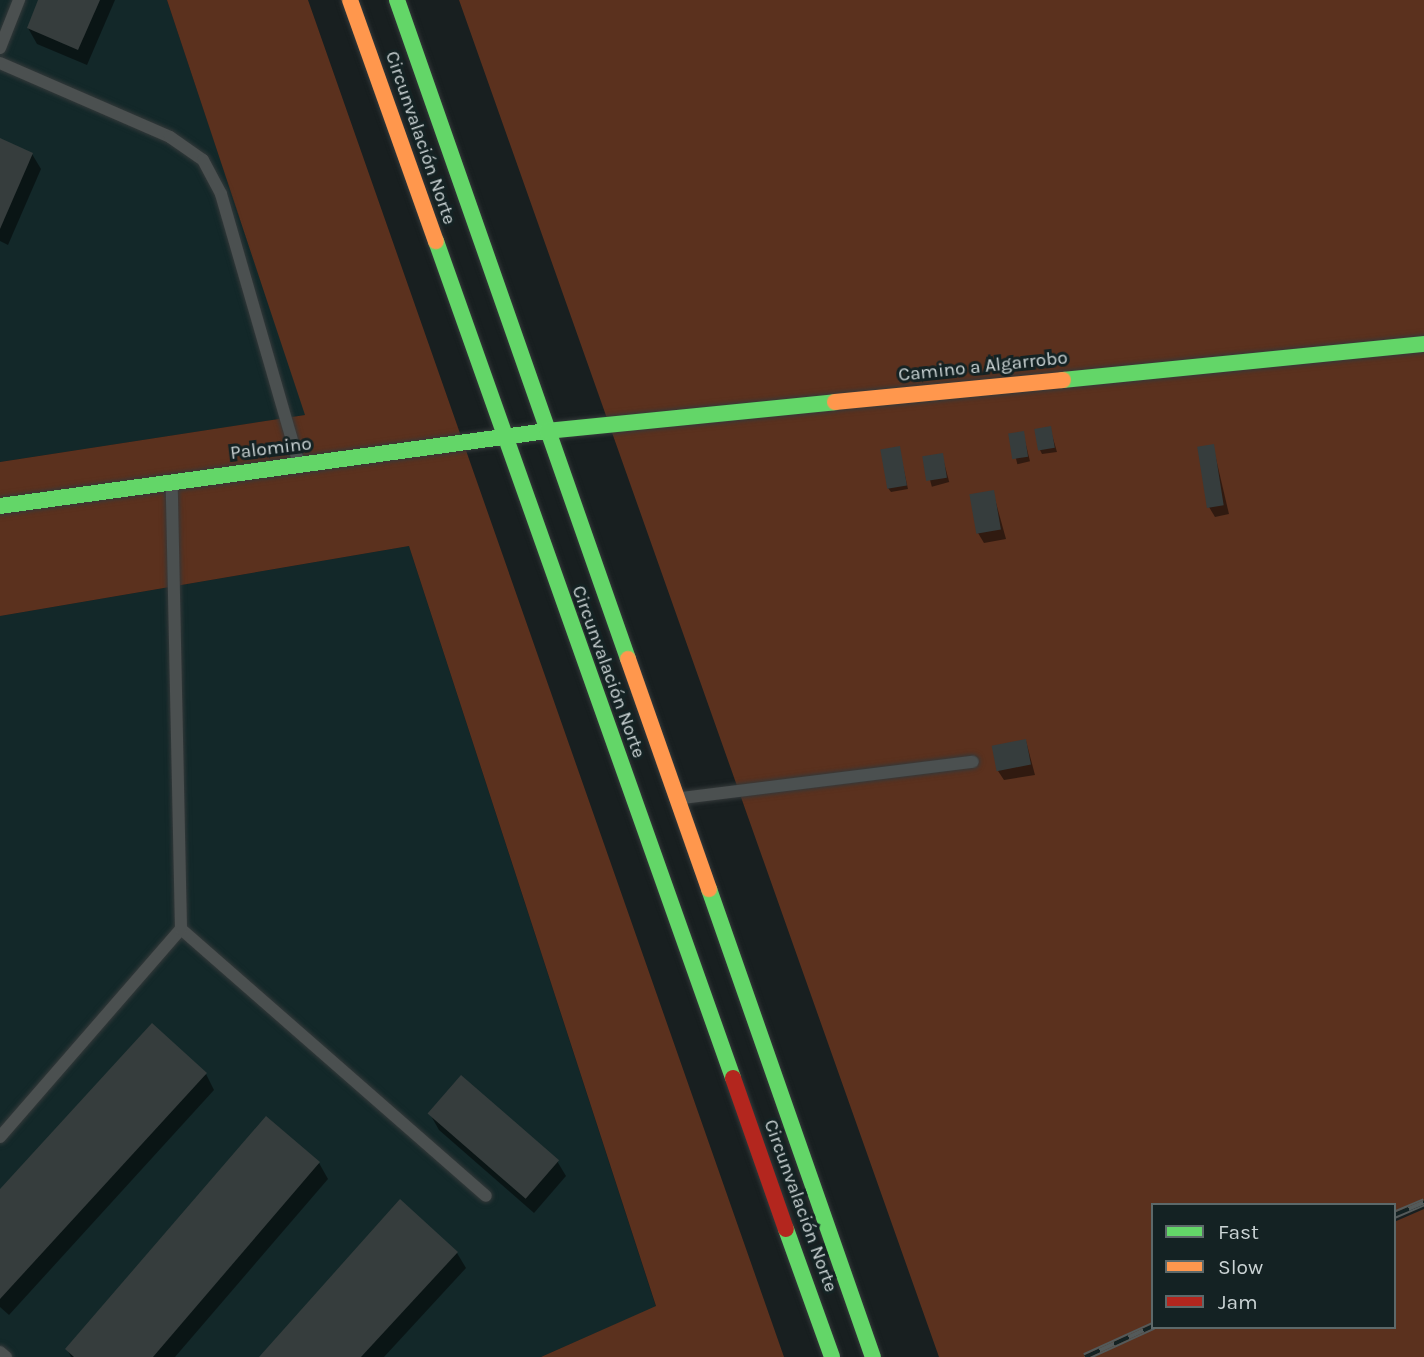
<!DOCTYPE html>
<html>
<head>
<meta charset="utf-8">
<style>
	body { margin:0 }
	#map { position:relative; width:1424px; height:1357px; overflow:hidden; background:#181f20; font-family:Karla,sans-serif }
	div>[style] { position:absolute }
	.built>* { inset:0; background:#132829 }
	.green>* { inset:0; background:#5b311e }
	.shadow>* { inset:0; background:#0007; transform-origin:0 0 }
	.building>* { inset:0; background:#363d3d; transform-origin:0 0 }
	.roads { filter:drop-shadow(0 0 2px #34393a) drop-shadow(0 0 2px #34393a) }
	.lane>* { height:12px; margin:-6px; padding:0 6px; transform-origin:6px; border-radius:6px; background:#4b5050 }
	.fast>* { height:16px; margin:-8px; padding:0 8px; transform-origin:8px; border-radius:8px; background:#63d668 }
	.slow>* { height:16px; margin:-8px; padding:0 8px; transform-origin:8px; border-radius:8px; background:#ff974d }
	.jam>* { height:16px; margin:-8px; padding:0 8px; transform-origin:8px; border-radius:8px; background:#b3261e }
	.rail>* { height:8px; margin-top:-4px; transform-origin:0; background:repeating-linear-gradient(90deg,#142223 0 16px,#545a5a 0 32px); box-sizing:border-box; border-block:2px solid #545a5a }
	span { translate:-50% -50%; white-space:nowrap; text-align:center; line-height:1.15; -webkit-text-stroke:6px #142223; paint-order:stroke }
	.street-label { font-size:19px; color:#cbd4d5 }
	.legend { position:absolute; left:1151px; top:1203px; width:245px; height:126px; box-sizing:border-box; background:#142223; border:2px solid #5d696a; margin:0; padding:9px 12px; list-style:none; font-size:21px; color:#cbd4d5 }
	.legend li { display:flex; align-items:center; gap:14px; height:35px }
	.legend b { width:35px; border:2px solid #5d696a }
</style>
</head>
<body>
<div id="map">
	<div class="built">
		<i style="clip-path:polygon(0 0,167px 0,306px 415px,0 462px)"></i>
		<i style="clip-path:polygon(409px 546px,656px 1307px,541px 1357px,0 1357px,0 616px)"></i>
	</div>
	<div class="green">
		<i style="clip-path:polygon(167px 0,308px 0,784px 1357px,541px 1357px,656px 1306px,409px 546px,0 616px,0 462px,305px 415px)"></i>
		<i style="clip-path:polygon(459px 0,1424px 0,1424px 1202px,1394px 1215px,1394px 1205px,1153px 1205px,1153px 1326px,1085px 1357px,939px 1357px)"></i>
		<i style="clip-path:polygon(1424px 1209px,1424px 1357px,1088px 1357px,1155px 1327px,1394px 1327px,1394px 1222px)"></i>
	</div>
	<div class="shadow">
		<i style="clip-path:polygon(40px 0,115px 0,87px 65px,37px 44px,28px 28px)"></i>
		<i style="clip-path:polygon(0 140px,32px 154px,41px 169px,8px 245px,0 241px)"></i>
		<i style="clip-path:polygon(1050px 428px,1057px 452px,1042px 454px,1040px 450px)"></i>
		<i style="left:1023px;top:433px;width:29px;height:13px;rotate:76deg"></i>
		<i style="clip-path:polygon(1213px 446px,1229px 514px,1215px 517px,1209px 507px)"></i>
		<i style="clip-path:polygon(899px 448px,908px 489px,891px 492px,888px 488px)"></i>
		<i style="left:942px;top:455px;width:28px;height:18px;rotate:75deg"></i>
		<i style="clip-path:polygon(993px 492px,1006px 539px,984px 543px,978px 533px)"></i>
		<i style="clip-path:polygon(1026px 741px,1035px 775px,1004px 780px,998px 771px)"></i>
		<i style="clip-path:polygon(206px 1074px,214px 1090px,9px 1315px,0 1307px,0 1192px)"></i>
		<i style="clip-path:polygon(430px 1114px,557px 1161px,566px 1176px,534px 1213px,439px 1130px)"></i>
		<i style="clip-path:polygon(319px 1163px,328px 1179px,175px 1357px,71px 1357px,67px 1349px)"></i>
		<i style="clip-path:polygon(400px 1201px,457px 1253px,466px 1268px,384px 1357px,260px 1357px)"></i>
	</div>
	<div class="building">
		<i style="clip-path:polygon(38px 0,100px 0,78px 50px,27px 28px)"></i>
		<i style="clip-path:polygon(0 138px,33px 153px,0 229px)"></i>
		<i style="left:1051px;top:426px;width:22px;height:17px;rotate:80deg"></i>
		<i style="left:1024px;top:431px;width:26px;height:16px;rotate:81deg"></i>
		<i style="left:1214px;top:444px;width:62px;height:17px;rotate:81deg"></i>
		<i style="left:900px;top:446px;width:40px;height:20px;rotate:80deg"></i>
		<i style="left:943px;top:453px;width:25px;height:21px;rotate:81deg"></i>
		<i style="left:994px;top:490px;width:40px;height:25px;rotate:80deg"></i>
		<i style="left:1026px;top:739px;width:26px;height:35px;rotate:79deg"></i>
		<i style="clip-path:polygon(152px 1023px,207px 1073px,0 1299px,0 1189px)"></i>
		<i style="left:461px;top:1075px;width:130px;height:51px;rotate:41deg"></i>
		<i style="clip-path:polygon(266px 1116px,320px 1162px,153px 1357px,74px 1357px,65px 1349px)"></i>
		<i style="clip-path:polygon(400px 1199px,458px 1252px,361px 1357px,259px 1357px)"></i>
	</div>
	<div class="roads">
		<div class="lane">
			<i style="left:0;top:48px;width:52px;rotate:-68.4deg"></i>
			<i style="left:0;top:63px;width:185px;rotate:23.5deg"></i>
			<i style="left:170px;top:137px;width:40px;rotate:34.9deg"></i>
			<i style="left:203px;top:160px;width:38px;rotate:62deg"></i>
			<i style="left:221px;top:194px;width:278px;rotate:73.9deg"></i>
			<i style="left:682px;top:798px;width:293px;rotate:-7.1deg"></i>
			<i style="left:181px;top:929px;width:405px;rotate:41.2deg"></i>
			<i style="left:0;top:1137px;width:276px;rotate:-49deg"></i>
			<i style="left:181px;top:929px;width:442px;rotate:-91.2deg"></i>
			<i style="left:0;top:1352px;width:8px;rotate:40deg"></i>
		</div>
		<div class="fast">
			<i style="left:397px;top:0;width:698px;rotate:70.68deg"></i>
			<i style="left:436px;top:241px;width:888px;rotate:70.46deg"></i>
			<i style="left:1063px;top:380px;width:363px;rotate:-5.7deg"></i>
			<i style="left:0;top:506px;width:552px;rotate:-7.81deg"></i>
			<i style="left:547px;top:431px;width:289px;rotate:-5.7deg"></i>
			<i style="left:709px;top:889px;width:496px;rotate:70.7deg"></i>
			<i style="left:786px;top:1229px;width:136px;rotate:70.2deg"></i>
		</div>
		<div class="slow">
			<i style="left:350px;top:0;width:256px;rotate:70.4deg"></i>
			<i style="left:835px;top:402px;width:229px;rotate:-5.5deg"></i>
			<i style="left:628px;top:659px;width:244px;rotate:70.6deg"></i>
		</div>
		<div class="jam">
			<i style="left:733px;top:1078px;width:160px;rotate:70.7deg"></i>
		</div>
	</div>
	<div class="rail">
		<i style="left:1394px;top:1215px;width:33px;rotate:-23deg"></i>
		<i style="left:1085px;top:1357px;width:75px;rotate:-24.5deg"></i>
	</div>
	<div class="street-label">
		<span style="left:420px;top:138px;rotate:71deg">Circunvalación Norte</span>
		<span style="left:983px;top:367px;rotate:-6deg">Camino a Algarrobo</span>
		<span style="left:271px;top:449px;rotate:-7deg">Palomino</span>
		<span style="left:608px;top:672px;rotate:70deg">Circunvalación Norte</span>
		<span style="left:800px;top:1206px;rotate:70deg">Circunvalación Norte</span>
	</div>
	<ul class="legend">
	<li><b style="height:9px;background:#63d668"></b>Fast</li>
	<li><b style="height:9px;background:#ff974d"></b>Slow</li>
	<li><b style="height:9px;background:#b3261e"></b>Jam</li>
	</ul>
</div>
</body>
</html>
